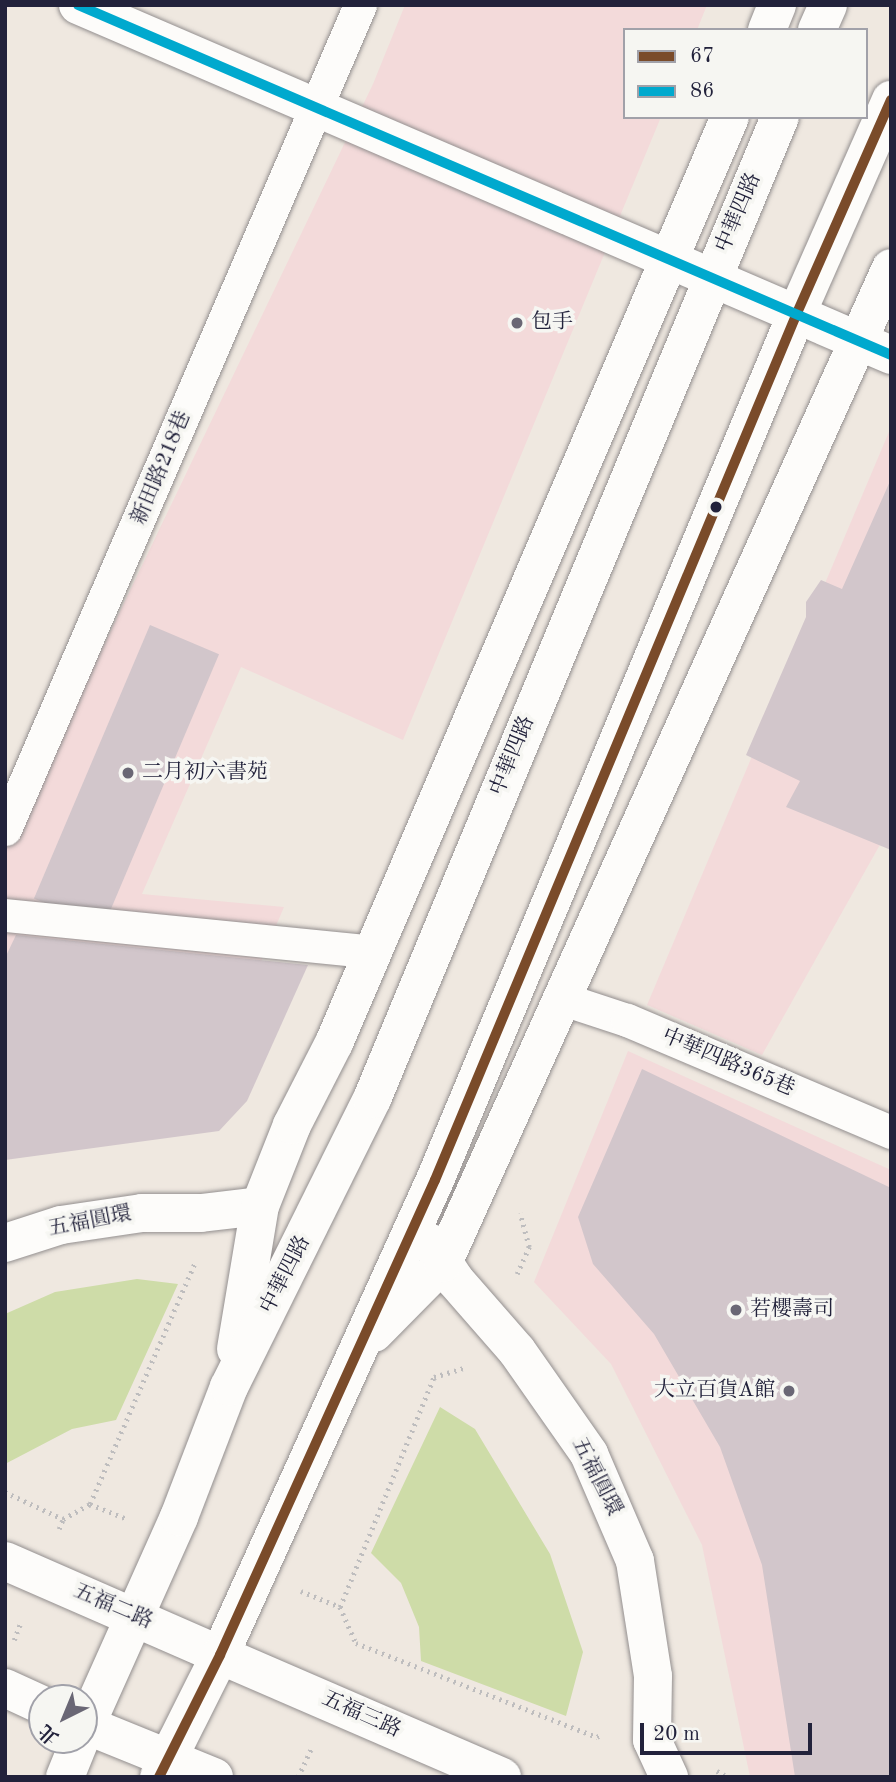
<!DOCTYPE html>
<html>
<head>
<meta charset="utf-8">
<style>
	body { margin:0 }
	#map { position:relative; width:896px; height:1782px; overflow:hidden; background:#efe8e0; font-family:"Old Standard TT","Noto Serif TC",serif }
	div>[style] { position:absolute }
	.built>* { inset:0; background:#f3dada }
	.green>* { inset:0; background:#cedca8 }
	.building>* { inset:0; background:#d2c6cb; transform-origin:0 0 }
	.path>* { height:4.5px; margin-top:-2.25px; transform-origin:0; background:repeating-linear-gradient(90deg,#bebdbe 0 2px,transparent 0 7px) }
	.roads { filter:drop-shadow(0 0 2px #938f8f) drop-shadow(0 0 2px #938f8f) }
	.lane>* { height:33px; margin:-16.5px; padding:0 16.5px; transform-origin:16.5px; border-radius:16.5px; background:#fdfcfa }
	.street>* { height:38px; margin:-19px; padding:0 19px; transform-origin:19px; border-radius:19px; background:#fdfcfa }
	.secondary>* { height:38px; margin:-19px; padding:0 19px; transform-origin:19px; border-radius:19px; background:#fdfcfa }
	.primary>* { height:38px; margin:-19px; padding:0 19px; transform-origin:19px; border-radius:19px; background:#fdfcfa }
	.bus-1>* { height:10px; margin:-5px; padding:0 5px; transform-origin:5px; border-radius:5px; background:#7a4b2a }
	.bus-2>* { height:10px; margin:-5px; padding:0 5px; transform-origin:5px; border-radius:5px; background:#00a9ce }
	.dots>* { width:19px; height:19px; translate:-50% -50%; box-sizing:border-box; border:4px solid #f6f6f2; border-radius:50% }
	span { translate:-50% -50%; white-space:nowrap; text-align:center; line-height:1.15; -webkit-text-stroke:7px #f6f6f2; paint-order:stroke }
	.street-label { font-size:21px; color:#22223b }
	.poi-label { font-size:21px; color:#22223b }
	.left { translate:0 -50%; text-align:left }
	.right { translate:-100% -50%; text-align:right }
	.frame { position:absolute; inset:0; border:7px solid #22223b; pointer-events:none }
	.legend { position:absolute; left:623px; top:28px; width:245px; height:91px; box-sizing:border-box; background:#f6f6f2; border:2px solid #a1a1a9; margin:0; padding:9px 12px; list-style:none; font-size:21px; color:#22223b }
	.legend li { display:flex; align-items:center; gap:14px; height:35px }
	.legend b { width:35px; border:2px solid #a1a1a9 }
	.north { position:absolute; left:28px; top:1684px; width:70px; height:70px; box-sizing:border-box; background:#f6f6f2; border:2px solid #a1a1a9; border-radius:50%; rotate:223deg; font-size:19px; font-weight:700; line-height:28px; text-align:center; color:#22223b }
	.north::after { content:''; display:block; margin:auto; width:24px; height:32px; background:#6a6775; clip-path:polygon(50% 0,100% 100%,50% 72%,0 100%) }
	.scale { position:absolute; left:640px; top:1723px; width:172px; height:32px; box-sizing:border-box; border:4px solid #22223b; border-top:0; padding-left:9px; font-size:21px; line-height:24px; white-space:nowrap; color:#22223b; -webkit-text-stroke:5px #f6f6f2; paint-order:stroke }
</style>
</head>
<body>
<div id="map">
	<div class="built">
		<i style="clip-path:polygon(405px 5px,707px 5px,697px 30px,625px 30px,625px 117px,661px 117px,403px 740px,241px 667px,142px 894px,284px 907px,225px 1047px,5px 1132px,5px 851px,373px 84px)"></i>
		<i style="clip-path:polygon(891px 427px,891px 825px,762px 1055px,647px 1005px)"></i>
		<i style="clip-path:polygon(628px 1051px,891px 1170px,891px 1777px,750px 1777px,702px 1545px,611px 1364px,534px 1282px)"></i>
	</div>
	<div class="green">
		<i style="clip-path:polygon(137px 1279px,178px 1284px,116px 1420px,72px 1429px,5px 1464px,5px 1314px,55px 1292px)"></i>
		<i style="clip-path:polygon(440px 1407px,475px 1429px,550px 1554px,583px 1652px,566px 1716px,421px 1661px,419px 1627px,401px 1583px,371px 1553px)"></i>
	</div>
	<div class="building">
		<i style="clip-path:polygon(891px 479px,891px 850px,786px 807px,800px 781px,746px 755px,806px 617px,806px 602px,821px 580px,842px 589px)"></i>
		<i style="left:150px;top:625px;width:75px;height:297px;rotate:23deg"></i>
		<i style="clip-path:polygon(16px 935px,308px 965px,247px 1101px,219px 1131px,5px 1160px,5px 958px)"></i>
		<i style="clip-path:polygon(642px 1069px,891px 1188px,891px 1777px,795px 1777px,762px 1565px,720px 1447px,654px 1334px,593px 1264px,578px 1217px)"></i>
	</div>
	<div class="path">
		<i style="left:517px;top:1274px;width:30px;rotate:-66deg"></i>
		<i style="left:529px;top:1247px;width:35px;rotate:-105deg"></i>
		<i style="left:5px;top:1492px;width:64px;rotate:25deg"></i>
		<i style="left:90px;top:1504px;width:38px;rotate:22deg"></i>
		<i style="left:59px;top:1529px;width:11px;rotate:-68deg"></i>
		<i style="left:63px;top:1519px;width:31px;rotate:-29deg"></i>
		<i style="left:90px;top:1504px;width:264px;rotate:-66.5deg"></i>
		<i style="left:301px;top:1591px;width:42px;rotate:22.3deg"></i>
		<i style="left:340px;top:1607px;width:39px;rotate:66deg"></i>
		<i style="left:356px;top:1643px;width:259px;rotate:21.3deg"></i>
		<i style="left:597px;top:1737px;width:6px;rotate:-31deg"></i>
		<i style="left:340px;top:1607px;width:248px;rotate:-67.8deg"></i>
		<i style="left:434px;top:1377px;width:34px;rotate:-17deg"></i>
		<i style="left:14px;top:1640px;width:19px;rotate:-69deg"></i>
		<i style="left:717px;top:1771px;width:13px;rotate:29deg"></i>
		<i style="left:298px;top:1777px;width:31px;rotate:-65deg"></i>
	</div>
	<div class="roads">
		<div class="lane">
			<i style="left:5px;top:829px;width:897px;rotate:-66.69deg"></i>
			<i style="left:5px;top:915px;width:370px;rotate:5.7deg"></i>
			<i style="left:563px;top:999px;width:67px;rotate:18.2deg"></i>
			<i style="left:627px;top:1020px;width:287px;rotate:23deg"></i>
		</div>
		<div class="street">
			<i style="left:78px;top:5px;width:885px;rotate:23.29deg"></i>
		</div>
		<div class="secondary">
			<i style="left:767px;top:30px;width:27px;rotate:-68deg"></i>
			<i style="left:817px;top:30px;width:27px;rotate:-66deg"></i>
			<i style="left:5px;top:1243px;width:59px;rotate:-17.8deg"></i>
			<i style="left:61px;top:1225px;width:82px;rotate:-8.4deg"></i>
			<i style="left:142px;top:1213px;width:59px"></i>
			<i style="left:201px;top:1213px;width:59px;rotate:-6.8deg"></i>
			<i style="left:431px;top:1243px;width:44px;rotate:57deg"></i>
			<i style="left:455px;top:1280px;width:94px;rotate:48.9deg"></i>
			<i style="left:517px;top:1351px;width:126px;rotate:55deg"></i>
			<i style="left:589px;top:1454px;width:116px;rotate:66.7deg"></i>
			<i style="left:635px;top:1561px;width:116px;rotate:81.1deg"></i>
			<i style="left:653px;top:1676px;width:64px;rotate:90.9deg"></i>
			<i style="left:652px;top:1740px;width:41px;rotate:65.3deg"></i>
			<i style="left:374px;top:1333px;width:98px;rotate:-45.4deg"></i>
			<i style="left:443px;top:1263px;width:1091px;rotate:-65.76deg"></i>
			<i style="left:236px;top:1349px;width:145px;rotate:-80.5deg"></i>
			<i style="left:260px;top:1206px;width:87px;rotate:-68.4deg"></i>
			<i style="left:292px;top:1125px;width:92px;rotate:-62.9deg"></i>
			<i style="left:334px;top:1043px;width:1007px;rotate:-66.85deg"></i>
			<i style="left:214px;top:1777px;width:138px;rotate:-157.9deg"></i>
			<i style="left:86px;top:1725px;width:228px;rotate:-65.9deg"></i>
			<i style="left:179px;top:1517px;width:139px;rotate:-69deg"></i>
			<i style="left:229px;top:1387px;width:322px;rotate:-63.6deg"></i>
			<i style="left:372px;top:1099px;width:1063px;rotate:-67.44deg"></i>
			<i style="left:502px;top:1777px;width:307px;rotate:-156.6deg"></i>
			<i style="left:220px;top:1655px;width:521px;rotate:-65.65deg"></i>
			<i style="left:435px;top:1180px;width:940px;rotate:-67.34deg"></i>
			<i style="left:797px;top:313px;width:233px;rotate:-66.2deg"></i>
		</div>
		<div class="primary">
			<i style="left:5px;top:1561px;width:235px;rotate:23.6deg"></i>
			<i style="left:220px;top:1655px;width:136px;rotate:116.6deg"></i>
			<i style="left:5px;top:1688px;width:41px;rotate:24.7deg"></i>
			<i style="left:65px;top:1777px;width:40px;rotate:-68deg"></i>
		</div>
	</div>
	<div class="bus-1">
		<i style="left:159px;top:1777px;width:136px;rotate:-63.4deg"></i>
		<i style="left:220px;top:1655px;width:521px;rotate:-65.65deg"></i>
		<i style="left:435px;top:1180px;width:940px;rotate:-67.34deg"></i>
		<i style="left:797px;top:313px;width:233px;rotate:-66.2deg"></i>
	</div>
	<div class="bus-2">
		<i style="left:78px;top:5px;width:885px;rotate:23.29deg"></i>
	</div>
	<div class="dots">
		<i style="left:517px;top:323px;background:#6a6775"></i>
		<i style="left:716px;top:507px;background:#22223b"></i>
		<i style="left:128px;top:773px;background:#6a6775"></i>
		<i style="left:736px;top:1310px;background:#6a6775"></i>
		<i style="left:789px;top:1391px;background:#6a6775"></i>
	</div>
	<div class="street-label">
		<span style="left:739px;top:213px;rotate:-67deg">中華四路</span>
		<span style="left:162px;top:468px;rotate:-67deg">新田路218巷</span>
		<span style="left:513px;top:756px;rotate:-68deg">中華四路</span>
		<span style="left:728px;top:1063px;rotate:23deg">中華四路365巷</span>
		<span style="left:90px;top:1222px;rotate:-11deg">五福圓環</span>
		<span style="left:286px;top:1275px;rotate:-63deg">中華四路</span>
		<span style="left:596px;top:1477px;rotate:63deg">五福圓環</span>
		<span style="left:113px;top:1607px;rotate:23deg">五福二路</span>
		<span style="left:361px;top:1715px;rotate:24deg">五福三路</span>
	</div>
	<div class="poi-label">
		<span class="left" style="left:531px;top:323px">包手</span>
		<span class="left" style="left:142px;top:773px">二月初六書苑</span>
		<span class="left" style="left:750px;top:1310px">若櫻壽司</span>
		<span class="right" style="left:775px;top:1391px">大立百貨A館</span>
	</div>
	<div class="frame"></div>
	<ul class="legend">
	<li><b style="height:9px;background:#7a4b2a"></b>67</li>
	<li><b style="height:9px;background:#00a9ce"></b>86</li>
	</ul>
	<div class="north">北</div>
	<div class="scale">20 m</div>
</div>
</body>
</html>
